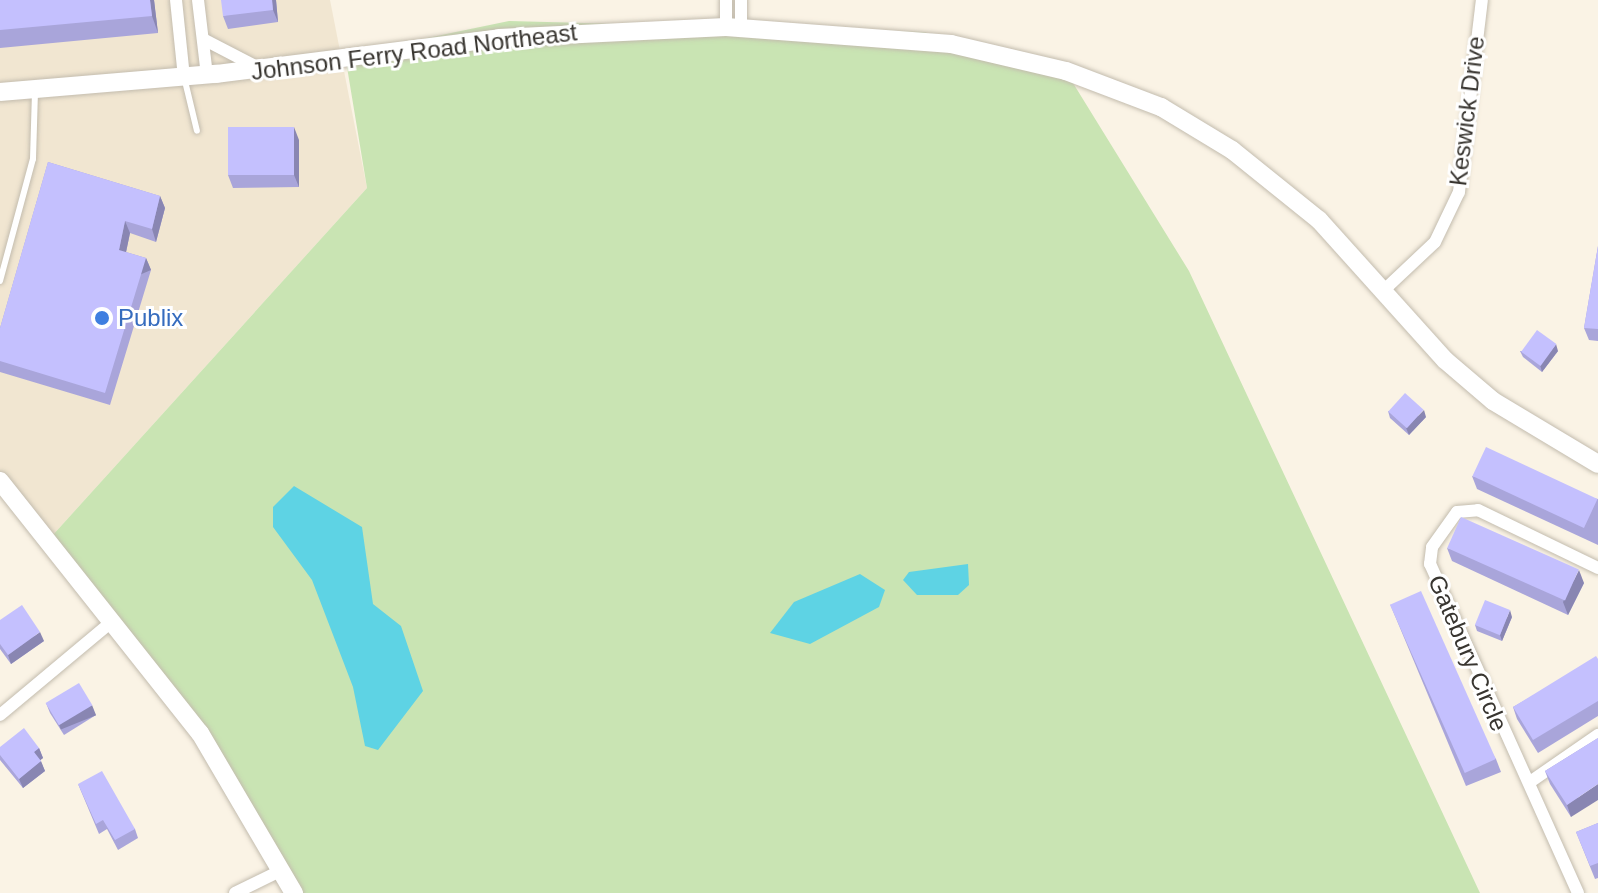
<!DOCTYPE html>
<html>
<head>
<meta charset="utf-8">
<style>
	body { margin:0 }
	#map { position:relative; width:1598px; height:893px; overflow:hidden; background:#faf3e5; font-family:Helvetica,sans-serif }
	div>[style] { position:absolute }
	.built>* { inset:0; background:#f1e6d1 }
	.green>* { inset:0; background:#c9e4b3 }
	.water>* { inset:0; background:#5ed3e4 }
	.roads { filter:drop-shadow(0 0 2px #c3bcae) drop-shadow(0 0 2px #c3bcae) }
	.lane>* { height:6px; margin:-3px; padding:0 3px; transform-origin:3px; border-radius:3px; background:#fff }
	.street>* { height:12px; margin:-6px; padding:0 6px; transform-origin:6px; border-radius:6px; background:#fff }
	.secondary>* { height:18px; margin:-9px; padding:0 9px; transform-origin:9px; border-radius:9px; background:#fff }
	.wall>* { inset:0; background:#a9a5da }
	.shaded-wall>* { inset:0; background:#8986b2; transform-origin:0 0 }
	.building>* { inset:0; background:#c4c0fe; transform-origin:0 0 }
	.dots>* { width:22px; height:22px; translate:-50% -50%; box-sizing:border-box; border:4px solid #fff; border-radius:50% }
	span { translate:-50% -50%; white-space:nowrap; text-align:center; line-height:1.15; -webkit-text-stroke:6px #fff; paint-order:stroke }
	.street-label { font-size:24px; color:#383530 }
	.shop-label { font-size:24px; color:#366cbe }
	.left { translate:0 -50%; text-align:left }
</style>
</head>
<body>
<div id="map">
	<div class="built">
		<i style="clip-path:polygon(0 0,330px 0,367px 188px,52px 536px,0 472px)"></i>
	</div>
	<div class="green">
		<i style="clip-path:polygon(509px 21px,923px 32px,1060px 62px,1189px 271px,1480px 893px,297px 893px,206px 744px,52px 536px,367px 188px,345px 55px)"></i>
	</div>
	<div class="water">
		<i style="clip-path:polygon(294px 486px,362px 527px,373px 604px,401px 626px,423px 691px,378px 750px,365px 746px,353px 687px,312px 580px,273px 527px,273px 507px)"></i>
		<i style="clip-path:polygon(968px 564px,969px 585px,958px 595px,917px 595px,903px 580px,909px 572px)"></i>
		<i style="clip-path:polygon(860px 574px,885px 590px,879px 607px,810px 644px,770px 633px,794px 602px)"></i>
	</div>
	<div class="roads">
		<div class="lane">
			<i style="left:185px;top:81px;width:51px;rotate:76.5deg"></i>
			<i style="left:0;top:281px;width:126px;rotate:-74.9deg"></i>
			<i style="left:33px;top:159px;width:67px;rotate:-88.3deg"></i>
		</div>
		<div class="street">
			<i style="left:176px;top:0;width:77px;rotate:84.1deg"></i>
			<i style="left:198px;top:0;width:76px;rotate:83.2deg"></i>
			<i style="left:726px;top:0;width:27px;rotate:90deg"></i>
			<i style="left:741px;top:28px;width:28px;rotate:-90deg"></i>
			<i style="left:203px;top:39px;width:61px;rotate:27.4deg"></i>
			<i style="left:1383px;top:291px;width:71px;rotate:-43.3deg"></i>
			<i style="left:1435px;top:242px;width:55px;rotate:-64.4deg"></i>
			<i style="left:1459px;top:192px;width:193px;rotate:-83.2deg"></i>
			<i style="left:0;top:715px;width:143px;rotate:-39.9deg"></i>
			<i style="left:1530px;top:782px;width:83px;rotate:-34.7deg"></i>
			<i style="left:235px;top:893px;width:52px;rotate:-26.1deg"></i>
			<i style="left:1578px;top:893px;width:361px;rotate:-114.2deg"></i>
			<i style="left:1430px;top:564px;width:17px;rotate:-83deg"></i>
			<i style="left:1432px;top:547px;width:43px;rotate:-54.5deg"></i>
			<i style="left:1457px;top:512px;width:21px;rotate:-5deg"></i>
			<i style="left:1478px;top:510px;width:133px;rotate:25.8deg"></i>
		</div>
		<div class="secondary">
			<i style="left:0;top:92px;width:217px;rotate:-4.8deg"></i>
			<i style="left:216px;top:74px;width:285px;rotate:-7.2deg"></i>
			<i style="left:499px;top:38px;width:227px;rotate:-2.8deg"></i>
			<i style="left:726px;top:27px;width:226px;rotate:4.3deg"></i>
			<i style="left:951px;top:44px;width:118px;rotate:13.2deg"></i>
			<i style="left:1066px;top:71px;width:102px;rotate:20.8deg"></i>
			<i style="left:1161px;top:107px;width:83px;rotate:31.2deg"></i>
			<i style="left:1232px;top:150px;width:112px;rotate:38.8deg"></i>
			<i style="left:1319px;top:220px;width:188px;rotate:48deg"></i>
			<i style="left:1445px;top:360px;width:63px;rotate:40.5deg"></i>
			<i style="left:1493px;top:401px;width:122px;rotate:31deg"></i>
			<i style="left:0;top:481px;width:322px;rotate:51.6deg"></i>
			<i style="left:200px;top:733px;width:186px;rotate:59.6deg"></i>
		</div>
	</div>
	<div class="wall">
		<i style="clip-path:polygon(0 0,154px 0,158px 33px,0 48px)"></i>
		<i style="clip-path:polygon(276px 0,278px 22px,228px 29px,223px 16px)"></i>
		<i style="clip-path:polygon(299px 140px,299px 187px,233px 188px,228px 175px)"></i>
		<i style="clip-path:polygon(48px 162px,160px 196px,165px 208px,156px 242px,130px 233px,126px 252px,146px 258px,151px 270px,110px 405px,0 372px,0 328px)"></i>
		<i style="clip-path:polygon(1598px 246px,1598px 341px,1589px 340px,1584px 328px)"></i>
		<i style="clip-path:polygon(1520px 351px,1558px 351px,1542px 372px,1523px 357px)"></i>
		<i style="clip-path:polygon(1388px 411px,1426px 417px,1409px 435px,1390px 418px)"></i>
		<i style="clip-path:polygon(1472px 476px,1598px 499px,1598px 545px,1477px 489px)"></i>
		<i style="clip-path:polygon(1447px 548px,1584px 583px,1568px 615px,1452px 561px)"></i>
		<i style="clip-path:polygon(1390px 604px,1496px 759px,1501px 772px,1466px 786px)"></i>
		<i style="clip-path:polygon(1512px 617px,1502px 641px,1477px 631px,1475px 625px)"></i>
		<i style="clip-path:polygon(0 620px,44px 641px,11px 664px,0 649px)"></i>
		<i style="clip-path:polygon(1598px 659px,1598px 716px,1538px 753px,1517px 719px,1513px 707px)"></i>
		<i style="clip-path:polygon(46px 703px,96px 715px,64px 735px,50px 713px)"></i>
		<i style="clip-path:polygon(1598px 738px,1571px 817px,1550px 784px,1545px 771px)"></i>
		<i style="clip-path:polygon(0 747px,39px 748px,43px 758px,40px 760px,45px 771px,23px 788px,0 760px)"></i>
		<i style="clip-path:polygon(78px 784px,135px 829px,138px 838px,118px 850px,107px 829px,99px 834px)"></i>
		<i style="clip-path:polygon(1598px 823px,1598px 878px,1595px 879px,1576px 832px)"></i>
	</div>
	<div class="shaded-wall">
		<i style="clip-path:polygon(150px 0,154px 0,158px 33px,152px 16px)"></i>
		<i style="clip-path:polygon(272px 0,276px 0,278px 22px,273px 10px)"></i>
		<i style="clip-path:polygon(294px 127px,299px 140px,299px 187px,294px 175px)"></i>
		<i style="clip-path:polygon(160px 196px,165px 208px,156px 242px,152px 229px)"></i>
		<i style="clip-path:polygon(125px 221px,130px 233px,124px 262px,119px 250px)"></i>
		<i style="left:146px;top:258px;width:13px;height:141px;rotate:67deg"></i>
		<i style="clip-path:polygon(1556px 344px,1558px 351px,1542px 372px,1540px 365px)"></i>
		<i style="clip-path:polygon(1424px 410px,1426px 417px,1409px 435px,1406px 428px)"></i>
		<i style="clip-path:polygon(1579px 570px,1584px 583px,1568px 615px,1563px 602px)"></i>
		<i style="clip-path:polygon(1510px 610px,1512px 617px,1502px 641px,1500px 635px)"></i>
		<i style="clip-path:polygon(40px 632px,44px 641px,11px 664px,8px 655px)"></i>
		<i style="left:92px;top:705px;width:11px;height:38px;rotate:68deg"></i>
		<i style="clip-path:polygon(39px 748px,43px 758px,38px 762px,34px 752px)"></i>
		<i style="clip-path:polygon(41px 761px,45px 771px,23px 788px,19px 779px)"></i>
		<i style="clip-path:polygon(1598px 784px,1598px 800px,1571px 817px,1567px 805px)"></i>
	</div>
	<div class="building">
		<i style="clip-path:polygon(0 0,150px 0,152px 16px,0 30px)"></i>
		<i style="clip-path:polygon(221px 0,272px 0,273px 10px,223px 16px)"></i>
		<i style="left:294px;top:127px;width:48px;height:66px;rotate:90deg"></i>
		<i style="clip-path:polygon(48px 162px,160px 196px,152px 229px,125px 221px,119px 250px,146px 258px,105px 393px,0 361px,0 328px)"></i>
		<i style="clip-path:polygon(1598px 246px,1598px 329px,1584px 328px)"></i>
		<i style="left:1537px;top:330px;width:24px;height:27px;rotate:36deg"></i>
		<i style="left:1405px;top:393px;width:25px;height:25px;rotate:42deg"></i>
		<i style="left:1486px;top:447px;width:123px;height:32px;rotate:25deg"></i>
		<i style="left:1461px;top:517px;width:129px;height:34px;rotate:24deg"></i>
		<i style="left:1421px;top:591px;width:184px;height:34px;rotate:66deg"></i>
		<i style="left:1485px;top:600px;width:27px;height:27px;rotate:22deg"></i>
		<i style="clip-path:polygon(22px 605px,40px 632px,8px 655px,0 644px,0 620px)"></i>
		<i style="clip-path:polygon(1596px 656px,1598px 659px,1598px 701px,1533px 740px,1513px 707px)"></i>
		<i style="left:79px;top:683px;width:26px;height:39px;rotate:59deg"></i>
		<i style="clip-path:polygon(24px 728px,39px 748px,34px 752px,41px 761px,19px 779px,0 755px,0 747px)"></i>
		<i style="clip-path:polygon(1598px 738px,1598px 784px,1567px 805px,1545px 771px)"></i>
		<i style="clip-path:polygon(102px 771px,135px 829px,115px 840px,103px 820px,96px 824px,78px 784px)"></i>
		<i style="clip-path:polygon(1598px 823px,1598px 863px,1590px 866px,1576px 832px)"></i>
	</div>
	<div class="dots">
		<i style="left:102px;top:318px;background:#3f7fe0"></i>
	</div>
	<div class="street-label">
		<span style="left:414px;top:52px;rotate:-7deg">Johnson Ferry Road Northeast</span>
		<span style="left:1467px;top:111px;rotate:-83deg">Keswick Drive</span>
		<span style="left:1468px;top:653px;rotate:67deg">Gatebury Circle</span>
	</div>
	<div class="shop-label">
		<span class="left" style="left:118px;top:318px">Publix</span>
	</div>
</div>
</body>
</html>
